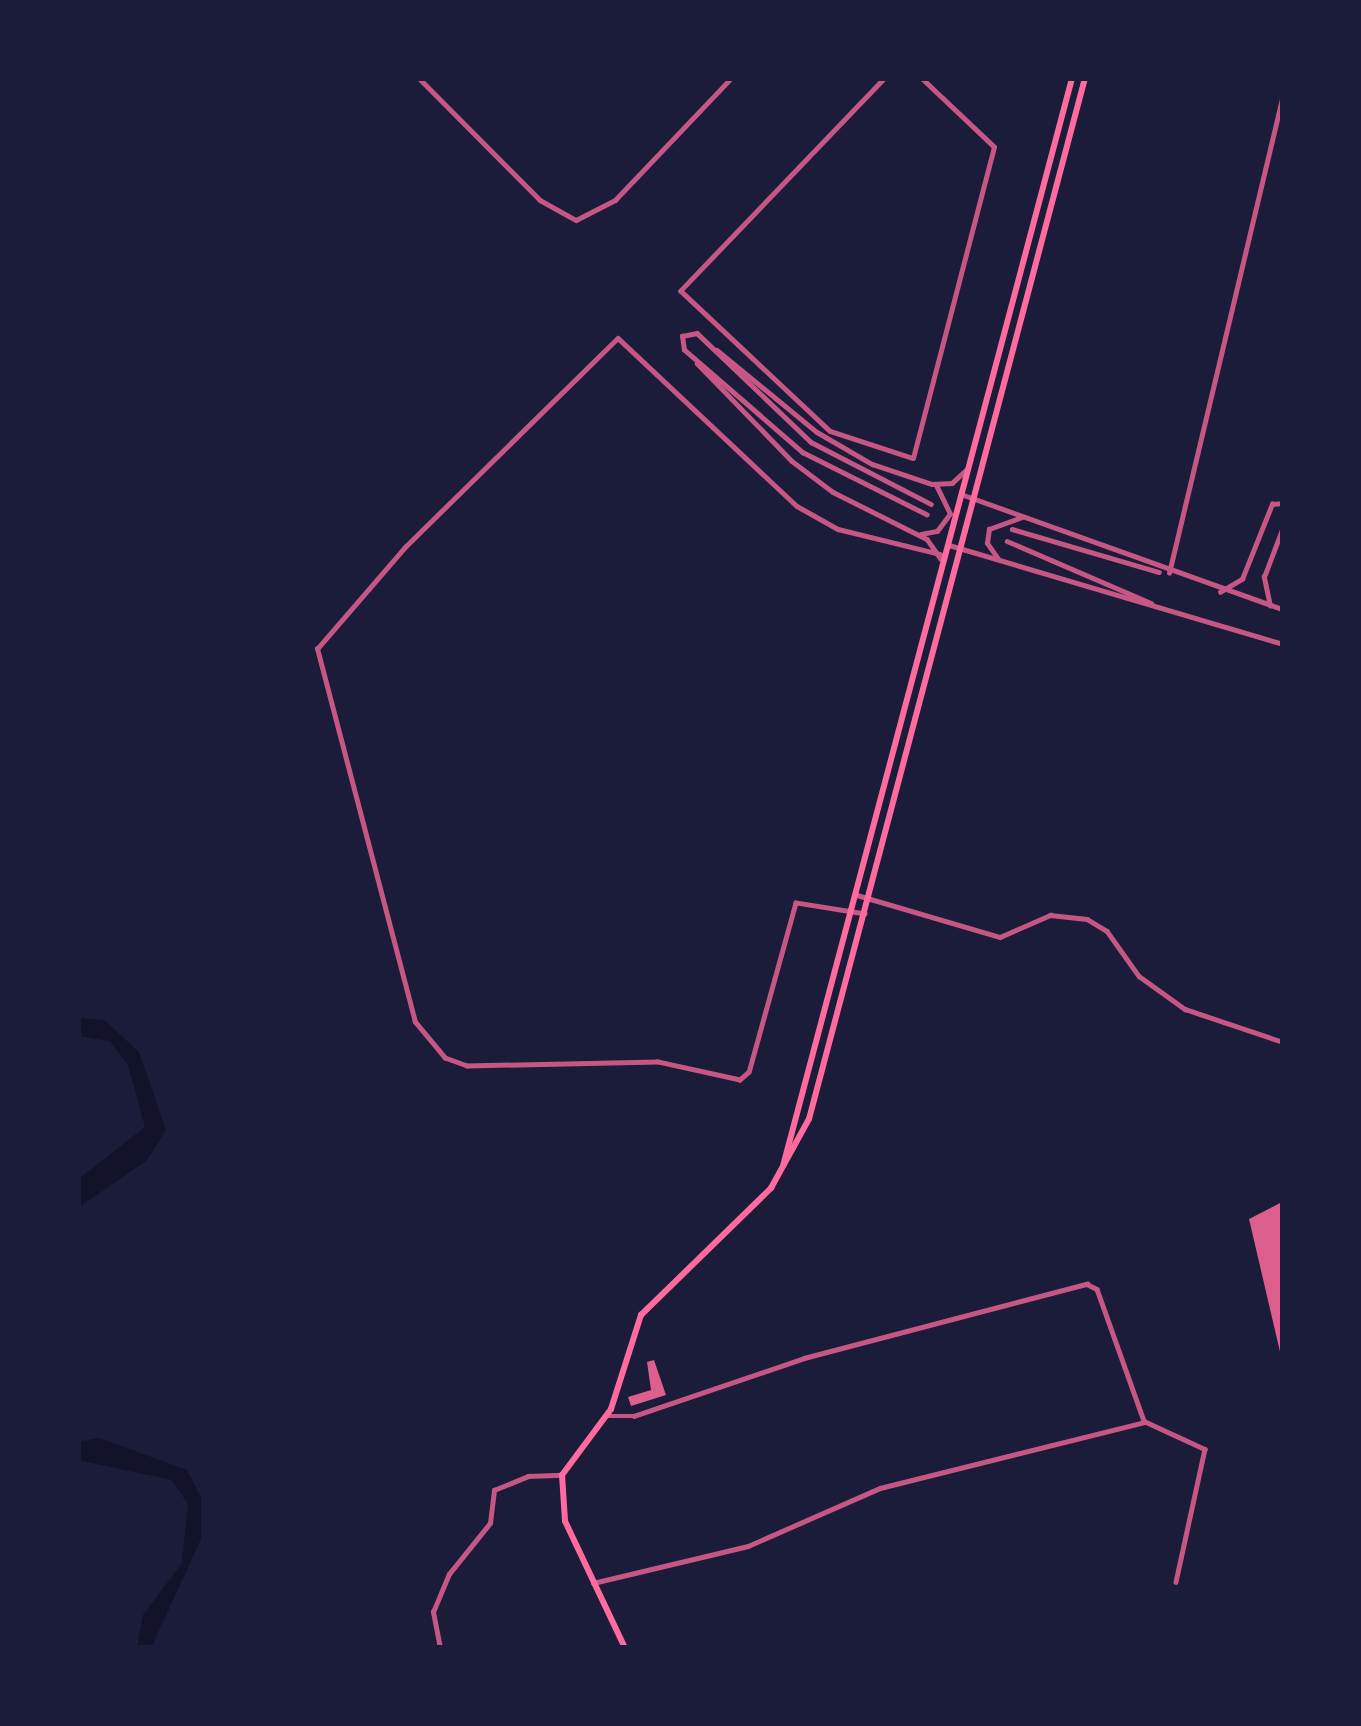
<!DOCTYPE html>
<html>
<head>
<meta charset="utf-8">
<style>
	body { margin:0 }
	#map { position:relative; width:1361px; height:1726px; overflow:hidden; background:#1b1b3a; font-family:"Fira Sans",sans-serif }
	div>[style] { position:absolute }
	.water>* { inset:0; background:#12122b }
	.building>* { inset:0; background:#dd5f8e }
	.minor>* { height:4.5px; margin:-2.25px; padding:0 2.25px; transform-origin:2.25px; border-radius:2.25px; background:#c65784 }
	.tertiary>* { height:4.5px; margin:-2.25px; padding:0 2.25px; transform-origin:2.25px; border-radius:2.25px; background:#c65784 }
	.secondary>* { height:6px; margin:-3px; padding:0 3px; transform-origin:3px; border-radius:3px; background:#ff6b9d }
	span { translate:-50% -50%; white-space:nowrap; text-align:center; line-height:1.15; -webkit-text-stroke:9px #1b1b3a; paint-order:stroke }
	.frame { position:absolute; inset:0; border:81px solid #1b1b3a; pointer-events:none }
</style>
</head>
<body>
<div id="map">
	<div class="water">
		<i style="clip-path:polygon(78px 1018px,104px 1020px,139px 1052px,166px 1130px,147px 1160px,78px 1208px,80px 1178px,145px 1127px,128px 1065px,110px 1041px,78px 1036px)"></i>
		<i style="clip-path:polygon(99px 1438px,187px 1470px,201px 1497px,201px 1539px,151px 1648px,137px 1648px,143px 1615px,182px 1563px,188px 1504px,172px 1480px,78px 1460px,78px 1442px)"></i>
	</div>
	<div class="building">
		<i style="clip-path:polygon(1280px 1203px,1283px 1209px,1281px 1356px,1249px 1219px)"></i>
		<i style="clip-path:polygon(654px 1360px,666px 1395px,631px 1406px,628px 1397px,651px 1390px,647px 1362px)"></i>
	</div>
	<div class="minor">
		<i style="left:419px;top:78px;width:172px;rotate:45.2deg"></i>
		<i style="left:540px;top:200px;width:41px;rotate:29.1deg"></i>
		<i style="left:576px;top:220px;width:44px;rotate:-27.1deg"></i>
		<i style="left:615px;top:200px;width:168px;rotate:-46.4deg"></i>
		<i style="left:885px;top:78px;width:295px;rotate:133.8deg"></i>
		<i style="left:681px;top:291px;width:204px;rotate:43.2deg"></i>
		<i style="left:830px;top:431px;width:87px;rotate:18deg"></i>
		<i style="left:913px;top:458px;width:321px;rotate:-75.4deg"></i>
		<i style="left:994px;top:147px;width:100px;rotate:-136.6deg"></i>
		<i style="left:921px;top:534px;width:16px;rotate:-11deg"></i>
		<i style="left:937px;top:531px;width:21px;rotate:-53deg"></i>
		<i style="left:950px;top:514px;width:32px;rotate:-116deg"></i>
		<i style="left:998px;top:559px;width:19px;rotate:-125deg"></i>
		<i style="left:987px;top:543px;width:14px;rotate:-82deg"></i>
		<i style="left:989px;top:529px;width:35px;rotate:-20deg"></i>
		<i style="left:1169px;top:573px;width:493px;rotate:-76.6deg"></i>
		<i style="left:1220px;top:592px;width:26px;rotate:-31deg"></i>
		<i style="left:1242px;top:579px;width:81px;rotate:-68.2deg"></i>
		<i style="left:1272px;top:504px;width:11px;rotate:-5deg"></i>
		<i style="left:1270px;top:606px;width:30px;rotate:-102deg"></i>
		<i style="left:1264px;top:577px;width:53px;rotate:-69.2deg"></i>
		<i style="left:857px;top:895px;width:149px;rotate:16.4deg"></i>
		<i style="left:1000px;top:937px;width:55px;rotate:-23.7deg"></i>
		<i style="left:1050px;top:915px;width:37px;rotate:6deg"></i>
		<i style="left:1087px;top:919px;width:23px;rotate:31deg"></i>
		<i style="left:1107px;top:931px;width:55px;rotate:54.6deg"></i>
		<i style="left:1139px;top:976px;width:57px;rotate:35.7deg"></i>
		<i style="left:1185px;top:1009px;width:103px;rotate:18.6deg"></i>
		<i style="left:865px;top:914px;width:70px;rotate:-170.9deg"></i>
		<i style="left:796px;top:903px;width:175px;rotate:105.5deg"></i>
		<i style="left:749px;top:1072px;width:12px;rotate:138deg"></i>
		<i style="left:740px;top:1080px;width:84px;rotate:-167.6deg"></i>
		<i style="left:658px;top:1062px;width:191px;rotate:178.8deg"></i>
		<i style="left:467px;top:1066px;width:23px;rotate:-160deg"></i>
		<i style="left:445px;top:1058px;width:47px;rotate:-129.8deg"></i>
		<i style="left:415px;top:1022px;width:386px;rotate:-104.7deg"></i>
		<i style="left:317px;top:649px;width:135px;rotate:-49.2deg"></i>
		<i style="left:405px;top:547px;width:298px;rotate:-44.5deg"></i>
		<i style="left:618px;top:338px;width:245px;rotate:43.2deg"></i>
		<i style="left:797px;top:506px;width:47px;rotate:29.3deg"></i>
		<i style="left:838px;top:529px;width:105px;rotate:13.8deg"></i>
		<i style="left:607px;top:1416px;width:27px"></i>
		<i style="left:634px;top:1416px;width:180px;rotate:-18.8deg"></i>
		<i style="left:804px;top:1358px;width:293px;rotate:-14.7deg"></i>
		<i style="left:1087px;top:1284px;width:11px;rotate:27deg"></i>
		<i style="left:1097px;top:1289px;width:140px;rotate:70.4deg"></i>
		<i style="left:1144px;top:1421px;width:67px;rotate:24.7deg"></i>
		<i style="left:1205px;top:1449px;width:136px;rotate:102.3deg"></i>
		<i style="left:593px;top:1583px;width:159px;rotate:-13.4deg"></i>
		<i style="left:748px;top:1546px;width:144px;rotate:-23.7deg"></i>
		<i style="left:880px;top:1488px;width:272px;rotate:-14deg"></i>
		<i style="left:440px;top:1648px;width:37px;rotate:-101deg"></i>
		<i style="left:433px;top:1612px;width:41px;rotate:-67.2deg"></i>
		<i style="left:449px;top:1574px;width:65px;rotate:-51.2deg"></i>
		<i style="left:490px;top:1523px;width:33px;rotate:-83deg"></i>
		<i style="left:494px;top:1490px;width:37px;rotate:-22deg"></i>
		<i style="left:528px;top:1476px;width:34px;rotate:-2deg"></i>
	</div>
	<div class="tertiary">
		<i style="left:717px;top:350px;width:129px;rotate:39.4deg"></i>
		<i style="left:817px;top:432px;width:64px;rotate:30.2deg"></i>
		<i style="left:872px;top:464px;width:63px;rotate:18.4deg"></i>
		<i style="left:932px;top:484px;width:20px;rotate:-3deg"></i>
		<i style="left:952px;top:483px;width:18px;rotate:-43deg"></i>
		<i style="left:697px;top:363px;width:136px;rotate:45.9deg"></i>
		<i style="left:792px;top:461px;width:51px;rotate:37.1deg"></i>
		<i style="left:833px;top:492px;width:105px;rotate:26.6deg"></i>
		<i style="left:927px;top:539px;width:24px;rotate:55deg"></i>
		<i style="left:961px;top:494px;width:342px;rotate:19.7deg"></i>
		<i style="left:927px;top:515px;width:139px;rotate:-153.4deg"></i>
		<i style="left:803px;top:453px;width:157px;rotate:-139.1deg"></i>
		<i style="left:684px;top:350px;width:14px;rotate:-98deg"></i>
		<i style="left:682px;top:336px;width:15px;rotate:-11deg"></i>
		<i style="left:697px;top:333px;width:158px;rotate:43.7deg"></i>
		<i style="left:811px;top:442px;width:135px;rotate:27.3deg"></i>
		<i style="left:1012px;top:529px;width:153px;rotate:16.3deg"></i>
		<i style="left:1007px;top:541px;width:157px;rotate:23.3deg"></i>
		<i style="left:949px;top:545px;width:348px;rotate:16.5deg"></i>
	</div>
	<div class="secondary">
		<i style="left:783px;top:1166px;width:1126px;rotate:-75.12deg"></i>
		<i style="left:625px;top:1648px;width:140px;rotate:-115.3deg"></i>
		<i style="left:565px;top:1521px;width:46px;rotate:-93.7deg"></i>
		<i style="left:562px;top:1475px;width:82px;rotate:-53.4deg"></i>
		<i style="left:611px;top:1409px;width:99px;rotate:-72.3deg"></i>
		<i style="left:641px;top:1315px;width:182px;rotate:-44.3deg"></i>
		<i style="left:771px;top:1188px;width:79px;rotate:-61.2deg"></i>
		<i style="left:809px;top:1119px;width:1077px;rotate:-75.15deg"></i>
	</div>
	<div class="frame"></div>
</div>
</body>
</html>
